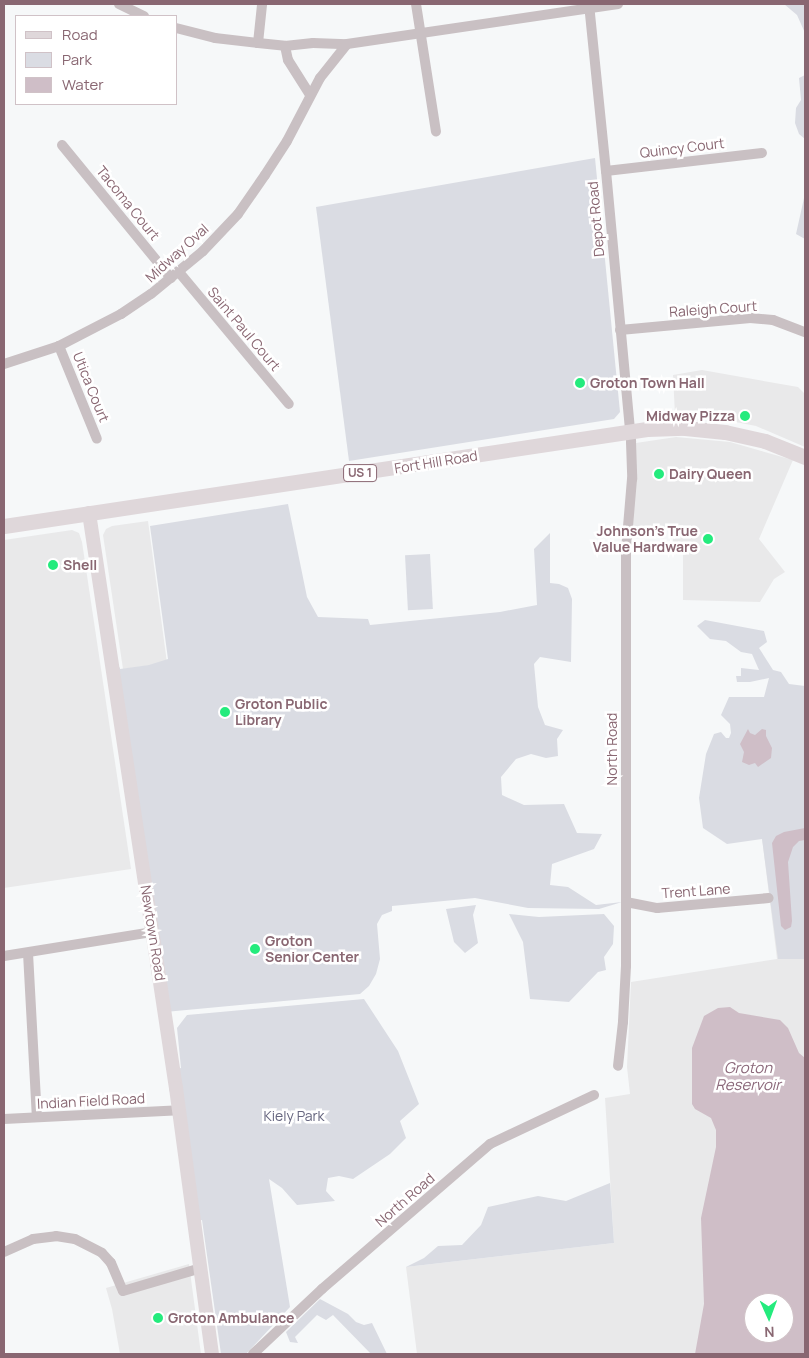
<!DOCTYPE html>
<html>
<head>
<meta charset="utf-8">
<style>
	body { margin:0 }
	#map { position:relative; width:809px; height:1358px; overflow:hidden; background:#f6f8f9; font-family:Manrope,sans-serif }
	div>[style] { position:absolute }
	.built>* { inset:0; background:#e9e9ea }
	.green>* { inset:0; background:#dadce3; transform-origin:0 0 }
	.water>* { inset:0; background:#cfbec7 }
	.minor>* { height:10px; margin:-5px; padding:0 5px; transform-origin:5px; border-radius:5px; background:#c9c0c3 }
	.secondary>* { height:14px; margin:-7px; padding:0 7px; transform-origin:7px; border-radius:7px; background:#dfd7da }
	.primary>* { height:15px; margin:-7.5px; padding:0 7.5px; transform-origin:7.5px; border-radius:7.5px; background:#dfd7da }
	.dots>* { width:14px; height:14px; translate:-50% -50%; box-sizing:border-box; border:2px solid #fff; border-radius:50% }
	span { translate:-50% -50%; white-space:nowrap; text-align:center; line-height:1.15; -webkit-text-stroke:5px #fff; paint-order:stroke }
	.shield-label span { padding:1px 4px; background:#fff; border:1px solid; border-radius:4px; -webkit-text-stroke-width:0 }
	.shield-label { font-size:12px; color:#896772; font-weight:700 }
	.street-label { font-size:14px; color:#896772 }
	.poi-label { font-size:14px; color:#896772; font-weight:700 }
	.left { translate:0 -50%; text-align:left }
	.right { translate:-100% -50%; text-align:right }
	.park-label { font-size:14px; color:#66667f }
	.water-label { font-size:15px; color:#8b687a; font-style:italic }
	.frame { position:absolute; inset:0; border:5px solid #896772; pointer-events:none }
	.legend { position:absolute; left:15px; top:15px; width:162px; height:90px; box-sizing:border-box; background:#fff; border:1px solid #d0c2c7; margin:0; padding:6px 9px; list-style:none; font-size:15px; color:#896772 }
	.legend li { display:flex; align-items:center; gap:10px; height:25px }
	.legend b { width:25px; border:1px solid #d0c2c7 }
	.north { position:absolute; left:744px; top:1293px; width:50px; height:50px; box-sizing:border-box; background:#fff; border:1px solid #d0c2c7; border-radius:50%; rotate:178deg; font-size:14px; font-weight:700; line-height:20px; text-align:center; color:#896772 }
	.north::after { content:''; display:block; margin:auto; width:18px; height:22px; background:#24eb7d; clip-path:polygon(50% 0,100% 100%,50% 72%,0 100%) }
</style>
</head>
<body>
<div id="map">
	<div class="built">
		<i style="clip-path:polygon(702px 370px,798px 387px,805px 394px,805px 447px,756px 426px,700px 415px,675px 415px,673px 375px)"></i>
		<i style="clip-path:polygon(676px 437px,730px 442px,793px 460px,759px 539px,785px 572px,774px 579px,760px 602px,683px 600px,683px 550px,673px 550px,673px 527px,633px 526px,636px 443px)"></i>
		<i style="clip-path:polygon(148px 521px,167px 663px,123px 669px,103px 535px,106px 529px,112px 526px)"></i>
		<i style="clip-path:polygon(72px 530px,79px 533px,82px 542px,131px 869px,4px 888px,4px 540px)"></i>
		<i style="clip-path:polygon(evenodd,805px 817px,805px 1354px,417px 1354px,406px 1267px,614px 1243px,605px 1098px,630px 1094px,627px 1067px,631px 982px,777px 959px,760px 822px,805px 817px,754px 1303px,784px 1303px,784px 1333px,754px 1333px,754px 1303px)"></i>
		<i style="clip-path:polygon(189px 1264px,201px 1354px,120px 1354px,112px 1309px,106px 1288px)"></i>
	</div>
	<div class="green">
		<i style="clip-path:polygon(784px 4px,805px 4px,805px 33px,797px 15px)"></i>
		<i style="clip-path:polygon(805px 75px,805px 139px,799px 134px,795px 123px,796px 108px,801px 100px,799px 78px)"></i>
		<i style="clip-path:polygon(595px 158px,620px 412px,614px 419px,349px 461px,316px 207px)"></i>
		<i style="clip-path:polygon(805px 179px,805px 239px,796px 234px,804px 198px)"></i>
		<i style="clip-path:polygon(288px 504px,307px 597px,318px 617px,368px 619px,370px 625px,500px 612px,537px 605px,534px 549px,550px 533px,550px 583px,559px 584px,568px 588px,572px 599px,571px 662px,540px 657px,534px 664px,538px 707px,545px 725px,563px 730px,557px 739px,558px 756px,546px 758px,531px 754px,516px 759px,501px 777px,502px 795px,524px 805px,564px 804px,577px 833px,602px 834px,594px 849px,552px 864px,550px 885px,568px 887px,596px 905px,622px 902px,599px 909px,528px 908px,475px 898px,392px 906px,392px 911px,382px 915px,377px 924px,380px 959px,376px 974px,369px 986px,360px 994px,165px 1012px,118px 669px,120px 667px,120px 669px,149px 665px,168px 659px,150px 526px)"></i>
		<i style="left:430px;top:554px;width:55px;height:25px;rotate:87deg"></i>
		<i style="clip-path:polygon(705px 620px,764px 631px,767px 642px,759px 648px,773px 670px,781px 672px,789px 684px,805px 686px,805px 959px,778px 959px,762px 839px,727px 844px,703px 828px,699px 798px,706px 754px,714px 734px,721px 732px,726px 738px,729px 738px,731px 733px,730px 724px,721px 715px,729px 697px,764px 697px,769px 678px,750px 682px,737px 682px,736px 676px,741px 676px,741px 668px,759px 670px,752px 654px,741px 652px,726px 641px,710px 639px,697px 626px)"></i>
		<i style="clip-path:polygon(476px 905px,473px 915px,478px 943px,465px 953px,454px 942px,446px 909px)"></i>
		<i style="clip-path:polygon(509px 914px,539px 917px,604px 914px,614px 926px,613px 944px,604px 957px,606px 970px,598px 972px,569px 1002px,530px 999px,523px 942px)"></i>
		<i style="clip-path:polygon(364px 999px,398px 1051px,419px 1104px,400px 1121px,406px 1138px,390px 1154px,353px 1179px,339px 1176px,328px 1178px,326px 1191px,335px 1201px,297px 1205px,282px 1188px,269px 1179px,290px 1307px,246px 1354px,221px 1354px,202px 1220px,197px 1221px,173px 1070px,181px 1068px,177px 1028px,187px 1015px)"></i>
		<i style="clip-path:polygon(610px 1183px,614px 1243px,406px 1267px,424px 1258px,438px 1246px,462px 1245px,481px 1225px,488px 1207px,538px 1196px,566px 1201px)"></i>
		<i style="clip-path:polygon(320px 1299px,348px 1314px,356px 1322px,364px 1325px,372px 1323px,387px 1354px,371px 1354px,333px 1315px,326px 1320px,317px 1315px,295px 1337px,298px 1343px,290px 1342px,286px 1332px)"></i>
	</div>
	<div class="water">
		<i style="clip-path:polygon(748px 729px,750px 733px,755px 735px,762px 729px,766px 730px,766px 736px,772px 748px,771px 758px,758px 767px,755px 763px,749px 765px,742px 762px,744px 752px,740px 744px)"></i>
		<i style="clip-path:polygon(805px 828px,805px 840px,799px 841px,793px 847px,788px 862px,792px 921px,791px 927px,785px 930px,781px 926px,772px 843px,776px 836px,784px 832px)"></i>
		<i style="clip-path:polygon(evenodd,730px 1007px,739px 1013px,780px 1020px,788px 1028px,799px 1053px,805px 1058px,805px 1354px,695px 1354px,704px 1304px,701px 1218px,716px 1147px,716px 1130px,711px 1118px,695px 1109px,692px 1104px,692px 1048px,704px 1016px,718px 1008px,730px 1007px,754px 1303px,784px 1303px,784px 1333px,754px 1333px,754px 1303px)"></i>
	</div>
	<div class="minor">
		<i style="left:119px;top:4px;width:28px;rotate:26deg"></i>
		<i style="left:416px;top:4px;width:129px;rotate:81.1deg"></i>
		<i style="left:589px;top:4px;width:168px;rotate:84.2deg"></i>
		<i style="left:606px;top:171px;width:272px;rotate:84.7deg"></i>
		<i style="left:631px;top:442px;width:37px;rotate:88deg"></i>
		<i style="left:632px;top:479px;width:72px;rotate:94.8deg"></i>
		<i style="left:626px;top:551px;width:415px;rotate:90deg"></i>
		<i style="left:626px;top:966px;width:56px;rotate:93.1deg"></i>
		<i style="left:623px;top:1022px;width:44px;rotate:96.5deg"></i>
		<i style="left:176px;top:28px;width:40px;rotate:14.4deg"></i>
		<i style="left:215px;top:38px;width:43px;rotate:6.6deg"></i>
		<i style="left:258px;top:43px;width:27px;rotate:6deg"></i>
		<i style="left:285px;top:46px;width:28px;rotate:-6deg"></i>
		<i style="left:313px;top:43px;width:34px;rotate:2deg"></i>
		<i style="left:347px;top:44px;width:274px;rotate:-8.4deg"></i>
		<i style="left:258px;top:43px;width:39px;rotate:-84deg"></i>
		<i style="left:285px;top:46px;width:14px;rotate:78deg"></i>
		<i style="left:288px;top:60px;width:41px;rotate:57.8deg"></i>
		<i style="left:62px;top:145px;width:172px;rotate:50.7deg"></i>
		<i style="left:606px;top:171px;width:157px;rotate:-6.6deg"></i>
		<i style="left:178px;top:271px;width:173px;rotate:50.2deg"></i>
		<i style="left:620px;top:330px;width:131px;rotate:-5.3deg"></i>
		<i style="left:750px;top:318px;width:23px;rotate:5deg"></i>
		<i style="left:773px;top:320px;width:34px;rotate:21deg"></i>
		<i style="left:59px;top:346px;width:100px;rotate:67.8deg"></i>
		<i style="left:4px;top:364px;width:58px;rotate:-18.1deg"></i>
		<i style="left:59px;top:346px;width:70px;rotate:-27.3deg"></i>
		<i style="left:121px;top:314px;width:36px;rotate:-34deg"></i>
		<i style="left:151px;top:294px;width:67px;rotate:-39.6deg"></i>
		<i style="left:203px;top:251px;width:51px;rotate:-46.6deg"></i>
		<i style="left:238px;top:214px;width:47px;rotate:-55.3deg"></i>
		<i style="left:265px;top:175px;width:40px;rotate:-57.1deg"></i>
		<i style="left:287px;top:141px;width:71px;rotate:-62.4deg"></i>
		<i style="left:320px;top:78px;width:43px;rotate:-51.5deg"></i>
		<i style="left:626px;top:902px;width:32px;rotate:11deg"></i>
		<i style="left:657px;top:908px;width:112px;rotate:-5.1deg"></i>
		<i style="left:28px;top:953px;width:164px;rotate:86.9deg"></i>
		<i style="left:4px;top:956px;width:151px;rotate:-9.2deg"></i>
		<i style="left:4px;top:1119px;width:175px;rotate:-2.9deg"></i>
		<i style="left:4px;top:1252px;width:32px;rotate:-24deg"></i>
		<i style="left:33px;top:1239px;width:23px;rotate:-7deg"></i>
		<i style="left:56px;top:1236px;width:19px;rotate:9deg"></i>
		<i style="left:75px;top:1239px;width:30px;rotate:27deg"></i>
		<i style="left:102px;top:1253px;width:13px;rotate:48deg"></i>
		<i style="left:111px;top:1263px;width:30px;rotate:67deg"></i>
		<i style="left:123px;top:1291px;width:81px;rotate:-16.4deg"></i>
		<i style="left:253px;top:1354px;width:95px;rotate:-43.3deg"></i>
		<i style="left:322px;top:1289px;width:222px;rotate:-40.8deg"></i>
		<i style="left:490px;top:1144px;width:115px;rotate:-25.2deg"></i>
	</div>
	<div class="secondary">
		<i style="left:89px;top:513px;width:582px;rotate:81.4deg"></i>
		<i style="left:176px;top:1088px;width:268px;rotate:82.3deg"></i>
	</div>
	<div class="primary">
		<i style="left:4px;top:526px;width:650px;rotate:-8.58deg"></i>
		<i style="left:647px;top:429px;width:38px;rotate:-2deg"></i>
		<i style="left:685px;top:428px;width:40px;rotate:5.7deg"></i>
		<i style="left:725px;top:432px;width:41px;rotate:12.7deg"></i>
		<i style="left:765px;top:441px;width:43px;rotate:21.8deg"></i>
	</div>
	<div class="dots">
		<i style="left:580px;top:383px;background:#24eb7d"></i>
		<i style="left:745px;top:416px;background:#24eb7d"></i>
		<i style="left:659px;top:474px;background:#24eb7d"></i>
		<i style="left:708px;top:539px;background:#24eb7d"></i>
		<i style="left:53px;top:565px;background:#24eb7d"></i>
		<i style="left:225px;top:712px;background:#24eb7d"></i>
		<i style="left:255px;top:949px;background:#24eb7d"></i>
		<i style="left:158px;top:1318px;background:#24eb7d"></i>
	</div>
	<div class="shield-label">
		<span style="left:360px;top:473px">US 1</span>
	</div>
	<div class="street-label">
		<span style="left:682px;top:148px;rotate:-7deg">Quincy Court</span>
		<span style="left:128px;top:203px;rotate:51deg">Tacoma Court</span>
		<span style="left:596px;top:219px;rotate:-95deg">Depot Road</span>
		<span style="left:177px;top:253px;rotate:-42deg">Midway Oval</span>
		<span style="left:713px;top:309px;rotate:-4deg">Raleigh Court</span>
		<span style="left:244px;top:329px;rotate:50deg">Saint Paul Court</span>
		<span style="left:91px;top:387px;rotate:68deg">Utica Court</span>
		<span style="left:436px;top:462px;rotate:-9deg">Fort Hill Road</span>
		<span style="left:612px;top:749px;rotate:-90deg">North Road</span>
		<span style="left:696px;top:891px;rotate:-4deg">Trent Lane</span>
		<span style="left:153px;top:933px;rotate:81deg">Newtown Road</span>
		<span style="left:91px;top:1101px;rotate:-3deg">Indian Field Road</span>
		<span style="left:405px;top:1200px;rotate:-41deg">North Road</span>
	</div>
	<div class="poi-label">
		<span class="left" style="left:590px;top:383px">Groton Town Hall</span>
		<span class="right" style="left:735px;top:416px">Midway Pizza</span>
		<span class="left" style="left:669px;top:474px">Dairy Queen</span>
		<span class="right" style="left:698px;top:539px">Johnson's True<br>Value Hardware</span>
		<span class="left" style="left:63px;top:565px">Shell</span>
		<span class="left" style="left:235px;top:712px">Groton Public<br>Library</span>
		<span class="left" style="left:265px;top:949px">Groton<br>Senior Center</span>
		<span class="left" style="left:168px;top:1318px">Groton Ambulance</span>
	</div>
	<div class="park-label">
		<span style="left:294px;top:1116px">Kiely Park</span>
	</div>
	<div class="water-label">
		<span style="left:748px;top:1076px">Groton<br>Reservoir</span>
	</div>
	<div class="frame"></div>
	<ul class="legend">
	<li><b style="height:6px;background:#dfd7da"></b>Road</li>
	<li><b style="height:14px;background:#dadce3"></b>Park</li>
	<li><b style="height:14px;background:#cfbec7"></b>Water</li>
	</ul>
	<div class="north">N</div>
</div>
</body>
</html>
